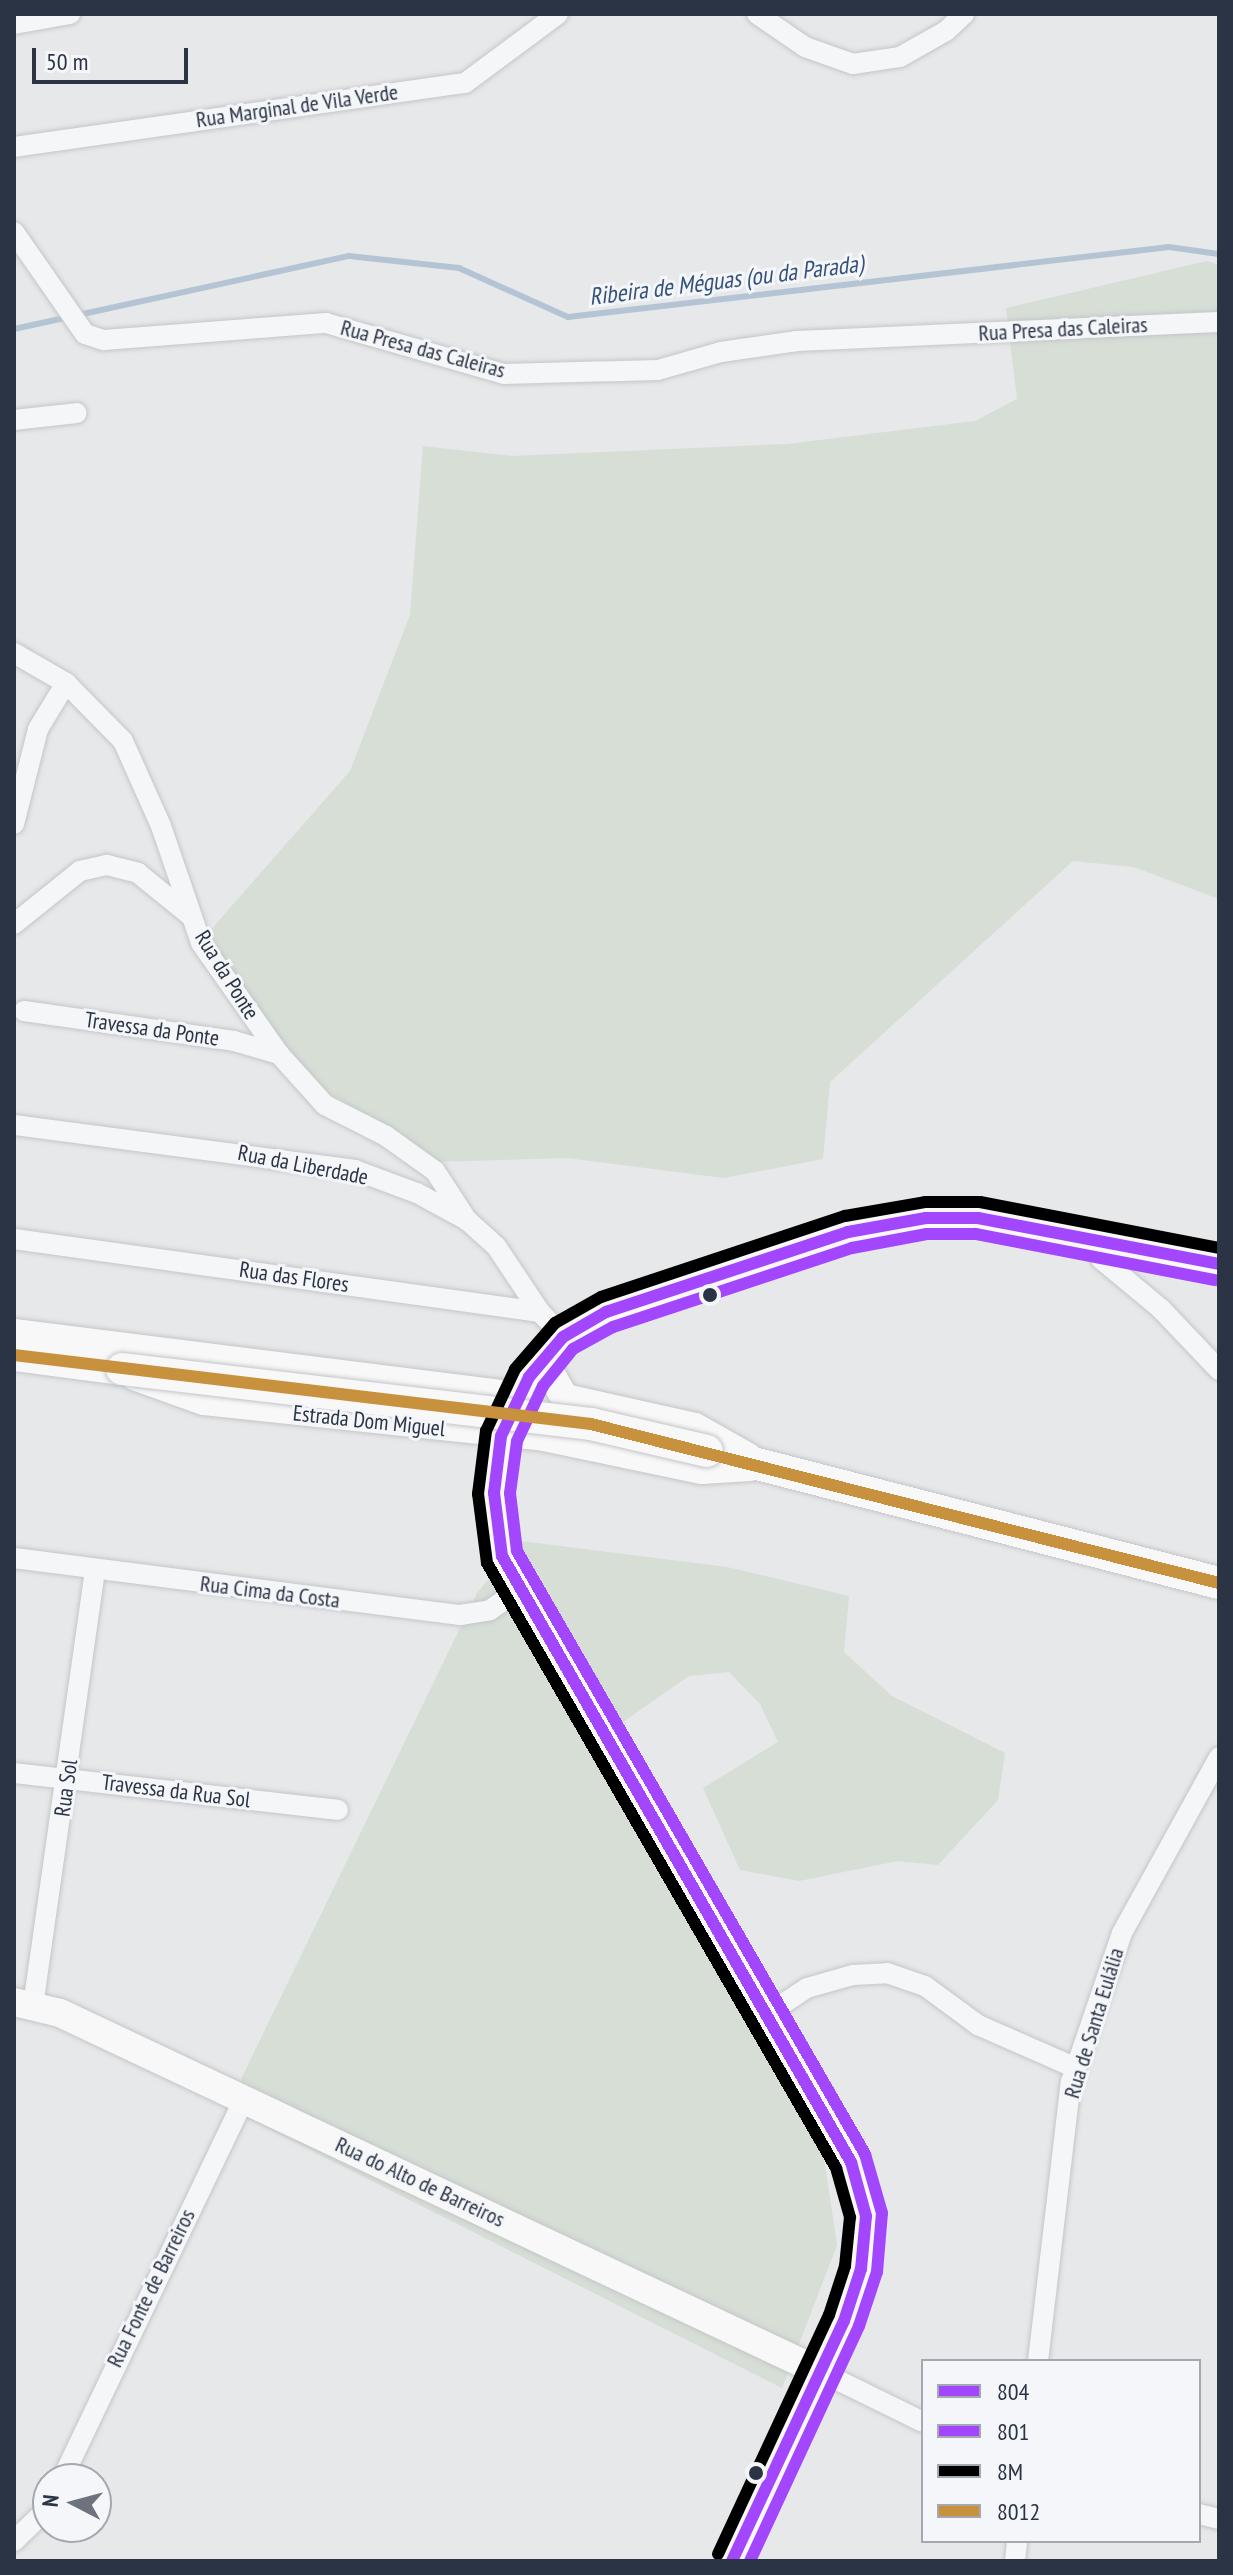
<!DOCTYPE html>
<html>
<head>
<meta charset="utf-8">
<style>
	body { margin:0 }
	#map { position:relative; width:1233px; height:2575px; overflow:hidden; background:#e6e8ea; font-family:"PT Sans Narrow",sans-serif }
	div>[style] { position:absolute }
	.green>* { inset:0; background:#d6ded6 }
	.stream>* { height:6px; margin:-3px; padding:0 3px; transform-origin:3px; border-radius:3px; background:#b4c4d5 }
	.roads { filter:drop-shadow(0 0 2px #c4c6c8) drop-shadow(0 0 2px #c4c6c8) }
	.street>* { height:20px; margin:-10px; padding:0 10px; transform-origin:10px; border-radius:10px; background:#f5f6f7 }
	.secondary>* { height:28px; margin:-14px; padding:0 14px; transform-origin:14px; border-radius:14px; background:#f8f8f8 }
	.primary>* { height:32px; margin:-16px; padding:0 16px; transform-origin:16px; border-radius:16px; background:#f8f8f8 }
	.bridges { filter:drop-shadow(0 0 2px #c2c5c8) drop-shadow(0 0 2px #c2c5c8) }
	.primary-bridge>* { height:32px; margin:-16px; padding:0 16px; transform-origin:16px; border-radius:16px; background:#f8f8f8 }
	.bus-1>* { height:12px; margin:-6px; padding:0 6px; transform-origin:6px; border-radius:6px; background:#a347ff }
	.bus-2>* { height:12px; margin:-6px; padding:0 6px; transform-origin:6px; border-radius:6px; background:#a347ff }
	.bus-3>* { height:12px; margin:-6px; padding:0 6px; transform-origin:6px; border-radius:6px; background:#000 }
	.bus-4>* { height:12px; margin:-6px; padding:0 6px; transform-origin:6px; border-radius:6px; background:#c7913e }
	.dots>* { width:22px; height:22px; translate:-50% -50%; box-sizing:border-box; border:4px solid #f4f6f9; border-radius:50% }
	span { translate:-50% -50%; white-space:nowrap; text-align:center; line-height:1.15; -webkit-text-stroke:6px #f4f6f9; paint-order:stroke }
	.street-label { font-size:22px; color:#2b3445 }
	.water-label { font-size:24px; color:#34527a; font-style:italic }
	.frame { position:absolute; inset:0; border:16px solid #2b3445; pointer-events:none }
	.legend { position:absolute; left:921px; top:2359px; width:280px; height:184px; box-sizing:border-box; background:#f4f6f9; border:2px solid #a4a8b1; margin:0; padding:10px 14px; list-style:none; font-size:24px; color:#2b3445 }
	.legend li { display:flex; align-items:center; gap:16px; height:40px }
	.legend b { width:40px; border:2px solid #a4a8b1 }
	.north { position:absolute; left:32px; top:2463px; width:80px; height:80px; box-sizing:border-box; background:#f4f6f9; border:2px solid #a4a8b1; border-radius:50%; rotate:276deg; font-size:22px; font-weight:700; line-height:32px; text-align:center; color:#2b3445 }
	.north::after { content:''; display:block; margin:auto; width:28px; height:36px; background:#6c737f; clip-path:polygon(50% 0,100% 100%,50% 72%,0 100%) }
	.scale { position:absolute; left:32px; top:48px; width:156px; height:36px; box-sizing:border-box; border:4px solid #2b3445; border-top:0; padding-left:10px; font-size:24px; line-height:28px; white-space:nowrap; color:#2b3445; -webkit-text-stroke:6px #f4f6f9; paint-order:stroke }
</style>
</head>
<body>
<div id="map">
	<div class="green">
		<i style="clip-path:polygon(1207px 261px,1219px 265px,1219px 899px,1134px 867px,1073px 861px,830px 1082px,823px 1159px,724px 1178px,567px 1158px,434px 1162px,377px 1120px,319px 1088px,251px 1004px,208px 933px,350px 771px,410px 615px,423px 446px,512px 456px,787px 444px,975px 421px,1017px 399px,1006px 308px)"></i>
		<i style="clip-path:polygon(521px 1541px,727px 1567px,849px 1596px,844px 1652px,892px 1696px,1005px 1753px,998px 1800px,938px 1865px,898px 1861px,799px 1881px,740px 1870px,703px 1788px,778px 1742px,760px 1704px,729px 1672px,689px 1676px,590px 1745px,822px 2145px,837px 2245px,782px 2388px,235px 2112px,242px 2077px,477px 1593px)"></i>
	</div>
	<div class="stream">
		<i style="left:14px;top:329px;width:343px;rotate:-12.3deg"></i>
		<i style="left:349px;top:256px;width:111px;rotate:6.2deg"></i>
		<i style="left:459px;top:268px;width:120px;rotate:24.2deg"></i>
		<i style="left:568px;top:317px;width:605px;rotate:-6.64deg"></i>
		<i style="left:1169px;top:247px;width:50px;rotate:8deg"></i>
	</div>
	<div class="roads">
		<div class="street">
			<i style="left:757px;top:14px;width:58px;rotate:34.5deg"></i>
			<i style="left:805px;top:47px;width:51px;rotate:19.5deg"></i>
			<i style="left:853px;top:64px;width:48px;rotate:-8.5deg"></i>
			<i style="left:900px;top:57px;width:53px;rotate:-29.5deg"></i>
			<i style="left:946px;top:31px;width:25px;rotate:-43deg"></i>
			<i style="left:14px;top:24px;width:57px;rotate:-10.1deg"></i>
			<i style="left:14px;top:147px;width:456px;rotate:-8.1deg"></i>
			<i style="left:465px;top:83px;width:116px;rotate:-36.6deg"></i>
			<i style="left:14px;top:232px;width:124px;rotate:55.2deg"></i>
			<i style="left:85px;top:334px;width:20px;rotate:18deg"></i>
			<i style="left:104px;top:340px;width:223px;rotate:-4.4deg"></i>
			<i style="left:326px;top:323px;width:185px;rotate:16deg"></i>
			<i style="left:504px;top:374px;width:154px;rotate:-1.5deg"></i>
			<i style="left:658px;top:370px;width:66px;rotate:-15.9deg"></i>
			<i style="left:721px;top:352px;width:77px;rotate:-8.2deg"></i>
			<i style="left:797px;top:341px;width:422px;rotate:-2.6deg"></i>
			<i style="left:14px;top:420px;width:63px;rotate:-6.3deg"></i>
			<i style="left:14px;top:653px;width:60px;rotate:30deg"></i>
			<i style="left:66px;top:683px;width:81px;rotate:45.5deg"></i>
			<i style="left:123px;top:741px;width:93px;rotate:65.9deg"></i>
			<i style="left:161px;top:826px;width:124px;rotate:71.1deg"></i>
			<i style="left:201px;top:943px;width:136px;rotate:54.9deg"></i>
			<i style="left:279px;top:1054px;width:69px;rotate:48deg"></i>
			<i style="left:325px;top:1105px;width:68px;rotate:26.9deg"></i>
			<i style="left:386px;top:1136px;width:60px;rotate:35.5deg"></i>
			<i style="left:435px;top:1171px;width:59px;rotate:56.9deg"></i>
			<i style="left:14px;top:824px;width:98px;rotate:-75.8deg"></i>
			<i style="left:38px;top:729px;width:54px;rotate:-58.7deg"></i>
			<i style="left:14px;top:924px;width:85px;rotate:-38.8deg"></i>
			<i style="left:80px;top:871px;width:28px;rotate:-13deg"></i>
			<i style="left:107px;top:865px;width:32px;rotate:14deg"></i>
			<i style="left:138px;top:873px;width:68px;rotate:39.1deg"></i>
			<i style="left:24px;top:1011px;width:212px;rotate:8.1deg"></i>
			<i style="left:234px;top:1041px;width:47px;rotate:16.1deg"></i>
			<i style="left:14px;top:1125px;width:344px;rotate:7.5deg"></i>
			<i style="left:355px;top:1170px;width:66px;rotate:20.4deg"></i>
			<i style="left:417px;top:1193px;width:57px;rotate:28.4deg"></i>
			<i style="left:467px;top:1220px;width:39px;rotate:42deg"></i>
			<i style="left:496px;top:1246px;width:79px;rotate:56.3deg"></i>
			<i style="left:1098px;top:1238px;width:21px;rotate:82deg"></i>
			<i style="left:1101px;top:1259px;width:78px;rotate:39.8deg"></i>
			<i style="left:1161px;top:1309px;width:84px;rotate:46.4deg"></i>
			<i style="left:14px;top:1239px;width:531px;rotate:7.9deg"></i>
			<i style="left:540px;top:1312px;width:34px;rotate:47deg"></i>
			<i style="left:14px;top:1558px;width:450px;rotate:7.3deg"></i>
			<i style="left:460px;top:1615px;width:30px;rotate:-9deg"></i>
			<i style="left:490px;top:1610px;width:37px;rotate:-35deg"></i>
			<i style="left:14px;top:1773px;width:326px;rotate:6.5deg"></i>
			<i style="left:33px;top:2006px;width:440px;rotate:-81.9deg"></i>
			<i style="left:766px;top:2015px;width:49px;rotate:-33.4deg"></i>
			<i style="left:807px;top:1988px;width:48px;rotate:-15.8deg"></i>
			<i style="left:853px;top:1975px;width:34px;rotate:-3deg"></i>
			<i style="left:887px;top:1973px;width:40px;rotate:18.9deg"></i>
			<i style="left:925px;top:1986px;width:66px;rotate:36.3deg"></i>
			<i style="left:978px;top:2025px;width:107px;rotate:23.7deg"></i>
			<i style="left:1038px;top:2361px;width:281px;rotate:-83.3deg"></i>
			<i style="left:1071px;top:2082px;width:157px;rotate:-71.1deg"></i>
			<i style="left:1122px;top:1933px;width:201px;rotate:-61.1deg"></i>
			<i style="left:823px;top:2373px;width:111px;rotate:26.1deg"></i>
			<i style="left:62px;top:2479px;width:421px;rotate:-64.4deg"></i>
			<i style="left:1199px;top:2514px;width:21px;rotate:14deg"></i>
			<i style="left:14px;top:2541px;width:47px;rotate:-44.1deg"></i>
			<i style="left:1015px;top:2561px;width:20px;rotate:-84deg"></i>
		</div>
		<div class="secondary">
			<i style="left:14px;top:1333px;width:508px;rotate:7.13deg"></i>
			<i style="left:548px;top:1353px;width:16px;rotate:90deg"></i>
			<i style="left:548px;top:1369px;width:34px;rotate:60deg"></i>
			<i style="left:565px;top:1398px;width:133px;rotate:12.6deg"></i>
			<i style="left:695px;top:1427px;width:61px;rotate:29.5deg"></i>
			<i style="left:134px;top:1376px;width:74px;rotate:19.7deg"></i>
			<i style="left:204px;top:1401px;width:342px;rotate:6deg"></i>
			<i style="left:544px;top:1437px;width:161px;rotate:11.8deg"></i>
			<i style="left:702px;top:1470px;width:48px;rotate:-3.6deg"></i>
			<i style="left:14px;top:2002px;width:47px;rotate:13.4deg"></i>
			<i style="left:60px;top:2013px;width:844px;rotate:25.26deg"></i>
			<i style="left:732px;top:2561px;width:265px;rotate:-65deg"></i>
			<i style="left:844px;top:2321px;width:55px;rotate:-71.9deg"></i>
			<i style="left:861px;top:2269px;width:53px;rotate:-84.6deg"></i>
			<i style="left:866px;top:2216px;width:56px;rotate:-105.5deg"></i>
			<i style="left:851px;top:2162px;width:699px;rotate:-119.94deg"></i>
			<i style="left:502px;top:1556px;width:64px;rotate:-97.2deg"></i>
			<i style="left:494px;top:1493px;width:57px;rotate:-83deg"></i>
			<i style="left:501px;top:1436px;width:65px;rotate:-64.6deg"></i>
			<i style="left:529px;top:1377px;width:52px;rotate:-49.6deg"></i>
			<i style="left:563px;top:1337px;width:50px;rotate:-30.2deg"></i>
			<i style="left:606px;top:1312px;width:255px;rotate:-18.3deg"></i>
			<i style="left:848px;top:1232px;width:79px;rotate:-10.2deg"></i>
			<i style="left:926px;top:1218px;width:52px"></i>
			<i style="left:978px;top:1218px;width:245px;rotate:10.8deg"></i>
		</div>
		<div class="primary">
			<i style="left:14px;top:1355px;width:109px;rotate:7.4deg"></i>
			<i style="left:707px;top:1451px;width:529px;rotate:14.46deg"></i>
		</div>
	</div>
	<div class="bridges">
		<div class="primary-bridge">
			<i style="left:122px;top:1369px;width:472px;rotate:6.7deg"></i>
			<i style="left:591px;top:1424px;width:119px;rotate:13.1deg"></i>
		</div>
	</div>
	<div class="bus-1">
		<i style="left:732px;top:2561px;width:265px;rotate:-65deg"></i>
		<i style="left:844px;top:2321px;width:55px;rotate:-71.9deg"></i>
		<i style="left:861px;top:2269px;width:53px;rotate:-84.6deg"></i>
		<i style="left:866px;top:2216px;width:56px;rotate:-105.5deg"></i>
		<i style="left:851px;top:2162px;width:699px;rotate:-119.94deg"></i>
		<i style="left:502px;top:1556px;width:64px;rotate:-97.2deg"></i>
		<i style="left:494px;top:1493px;width:57px;rotate:-83deg"></i>
		<i style="left:501px;top:1436px;width:65px;rotate:-64.6deg"></i>
		<i style="left:529px;top:1377px;width:52px;rotate:-49.6deg"></i>
		<i style="left:563px;top:1337px;width:50px;rotate:-30.2deg"></i>
		<i style="left:606px;top:1312px;width:255px;rotate:-18.3deg"></i>
		<i style="left:848px;top:1232px;width:79px;rotate:-10.2deg"></i>
		<i style="left:926px;top:1218px;width:52px"></i>
		<i style="left:978px;top:1218px;width:245px;rotate:10.8deg"></i>
	</div>
	<div class="bus-2">
		<i style="left:750px;top:2561px;width:259px;rotate:-65.1deg"></i>
		<i style="left:859px;top:2326px;width:57px;rotate:-71.6deg"></i>
		<i style="left:877px;top:2272px;width:59px;rotate:-85.2deg"></i>
		<i style="left:882px;top:2213px;width:61px;rotate:-106.1deg"></i>
		<i style="left:865px;top:2154px;width:696px;rotate:-119.99deg"></i>
		<i style="left:517px;top:1551px;width:58px;rotate:-96.9deg"></i>
		<i style="left:510px;top:1493px;width:52px;rotate:-82.3deg"></i>
		<i style="left:517px;top:1441px;width:61px;rotate:-64.7deg"></i>
		<i style="left:543px;top:1386px;width:48px;rotate:-51deg"></i>
		<i style="left:573px;top:1349px;width:46px;rotate:-28.8deg"></i>
		<i style="left:613px;top:1327px;width:252px;rotate:-18.3deg"></i>
		<i style="left:852px;top:1248px;width:76px;rotate:-10.6deg"></i>
		<i style="left:927px;top:1234px;width:49px"></i>
		<i style="left:976px;top:1234px;width:244px;rotate:10.9deg"></i>
	</div>
	<div class="bus-3">
		<i style="left:718px;top:2554px;width:264px;rotate:-65.1deg"></i>
		<i style="left:829px;top:2315px;width:52px;rotate:-71.9deg"></i>
		<i style="left:845px;top:2266px;width:49px;rotate:-84.2deg"></i>
		<i style="left:850px;top:2217px;width:51px;rotate:-105.9deg"></i>
		<i style="left:836px;top:2168px;width:698px;rotate:-119.98deg"></i>
		<i style="left:487px;top:1563px;width:70px;rotate:-97.4deg"></i>
		<i style="left:478px;top:1494px;width:64px;rotate:-82.8deg"></i>
		<i style="left:486px;top:1431px;width:68px;rotate:-64.9deg"></i>
		<i style="left:515px;top:1369px;width:61px;rotate:-49deg"></i>
		<i style="left:555px;top:1323px;width:53px;rotate:-29.5deg"></i>
		<i style="left:601px;top:1297px;width:257px;rotate:-18.4deg"></i>
		<i style="left:845px;top:1216px;width:81px;rotate:-9.9deg"></i>
		<i style="left:925px;top:1202px;width:55px"></i>
		<i style="left:980px;top:1202px;width:243px;rotate:10.9deg"></i>
	</div>
	<div class="bus-4">
		<i style="left:14px;top:1355px;width:581px;rotate:6.82deg"></i>
		<i style="left:591px;top:1424px;width:648px;rotate:14.21deg"></i>
	</div>
	<div class="dots">
		<i style="left:710px;top:1295px;background:#2b3445"></i>
		<i style="left:756px;top:2473px;background:#2b3445"></i>
	</div>
	<div class="street-label">
		<span style="left:297px;top:106px;rotate:-8deg">Rua Marginal de Vila Verde</span>
		<span style="left:1063px;top:329px;rotate:-3deg">Rua Presa das Caleiras</span>
		<span style="left:423px;top:349px;rotate:15deg">Rua Presa das Caleiras</span>
		<span style="left:227px;top:975px;rotate:58deg">Rua da Ponte</span>
		<span style="left:152px;top:1029px;rotate:8deg">Travessa da Ponte</span>
		<span style="left:303px;top:1165px;rotate:11deg">Rua da Liberdade</span>
		<span style="left:294px;top:1277px;rotate:8deg">Rua das Flores</span>
		<span style="left:369px;top:1421px;rotate:6deg">Estrada Dom Miguel</span>
		<span style="left:270px;top:1592px;rotate:7deg">Rua Cima da Costa</span>
		<span style="left:66px;top:1788px;rotate:-82deg">Rua Sol</span>
		<span style="left:176px;top:1791px;rotate:7deg">Travessa da Rua Sol</span>
		<span style="left:1094px;top:2023px;rotate:-73deg">Rua de Santa Eulália</span>
		<span style="left:420px;top:2182px;rotate:25deg">Rua do Alto de Barreiros</span>
		<span style="left:151px;top:2288px;rotate:-64deg">Rua Fonte de Barreiros</span>
	</div>
	<div class="water-label">
		<span style="left:726px;top:280px;rotate:-7deg">Ribeira de Méguas (ou da Parada)</span>
	</div>
	<div class="frame"></div>
	<ul class="legend">
	<li><b style="height:10px;background:#a347ff"></b>804</li>
	<li><b style="height:10px;background:#a347ff"></b>801</li>
	<li><b style="height:10px;background:#000"></b>8M</li>
	<li><b style="height:10px;background:#c7913e"></b>8012</li>
	</ul>
	<div class="north">N</div>
	<div class="scale">50 m</div>
</div>
</body>
</html>
